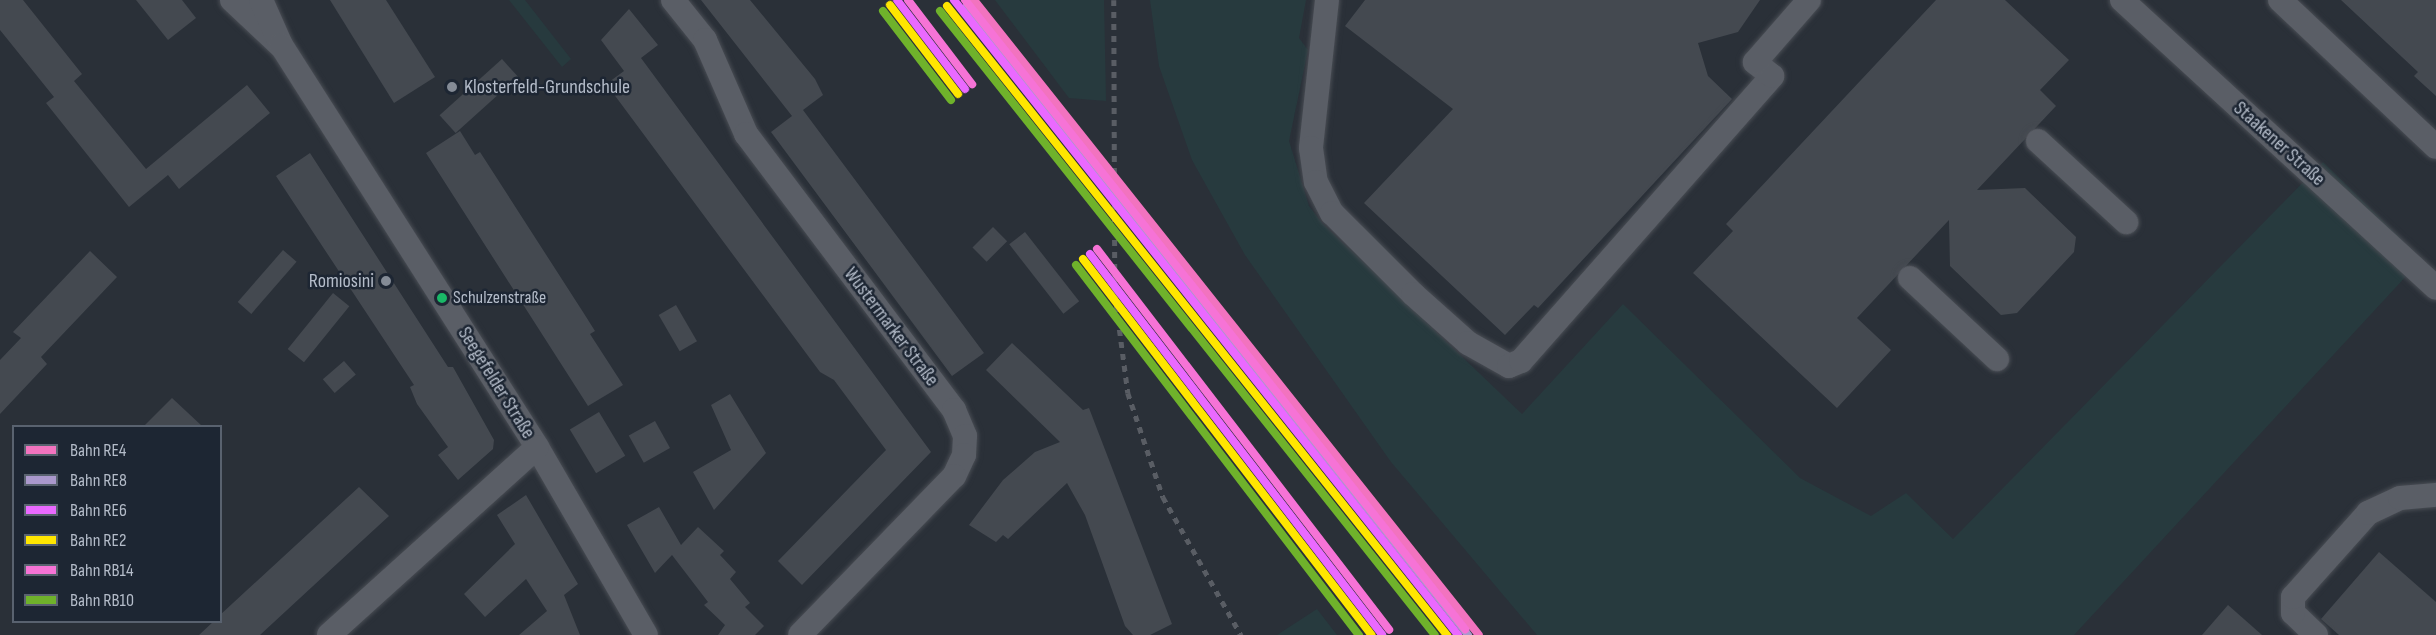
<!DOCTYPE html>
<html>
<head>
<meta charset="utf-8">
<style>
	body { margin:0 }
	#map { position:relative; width:2436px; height:635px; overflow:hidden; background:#2a3038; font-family:"Sofia Sans Condensed",sans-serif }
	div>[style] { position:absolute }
	.green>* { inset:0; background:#273a3e }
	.building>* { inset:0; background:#444950; transform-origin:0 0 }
	.roads { filter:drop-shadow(0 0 2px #484c53) drop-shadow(0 0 2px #484c53) }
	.minor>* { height:24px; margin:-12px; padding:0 12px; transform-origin:12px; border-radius:12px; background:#5a5e66 }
	.rail>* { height:4.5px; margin-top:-2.25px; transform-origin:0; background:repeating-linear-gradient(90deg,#595d64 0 6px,transparent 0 12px) }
	.rail-1>* { height:8px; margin:-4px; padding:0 4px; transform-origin:4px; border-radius:4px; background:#f273bf }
	.rail-2>* { height:8px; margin:-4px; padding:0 4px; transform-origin:4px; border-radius:4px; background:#aa98cc }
	.rail-3>* { height:8px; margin:-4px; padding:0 4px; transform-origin:4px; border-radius:4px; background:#ea69ff }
	.rail-4>* { height:8px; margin:-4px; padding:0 4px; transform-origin:4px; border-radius:4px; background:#ffe600 }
	.rail-5>* { height:8px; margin:-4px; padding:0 4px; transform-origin:4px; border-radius:4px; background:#f673d6 }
	.rail-6>* { height:8px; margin:-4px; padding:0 4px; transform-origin:4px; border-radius:4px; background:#6fb22b }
	.dots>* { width:16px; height:16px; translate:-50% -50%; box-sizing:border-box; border:3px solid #1d2633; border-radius:50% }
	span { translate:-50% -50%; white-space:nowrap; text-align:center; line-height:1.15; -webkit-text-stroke:5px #1d2633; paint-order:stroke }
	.bus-label { font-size:18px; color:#b4bcc9 }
	.left { translate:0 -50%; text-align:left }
	.poi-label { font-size:20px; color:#b4bcc9 }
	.right { translate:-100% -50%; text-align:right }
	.street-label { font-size:20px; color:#b4bcc9 }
	.legend { position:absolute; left:12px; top:425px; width:210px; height:198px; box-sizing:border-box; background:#1d2633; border:2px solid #59626f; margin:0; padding:8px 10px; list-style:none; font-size:18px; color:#b4bcc9 }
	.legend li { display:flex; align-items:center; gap:12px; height:30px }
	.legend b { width:30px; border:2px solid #59626f }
</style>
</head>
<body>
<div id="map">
	<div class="green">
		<i style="clip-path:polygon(509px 0,525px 0,571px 59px,562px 67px)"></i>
		<i style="clip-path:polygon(995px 0,1104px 0,1106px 101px,1069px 98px)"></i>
		<i style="clip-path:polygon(1150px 0,1306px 0,1299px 38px,1308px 50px,1289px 141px,1309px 206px,1322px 223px,1522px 414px,1623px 304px,1800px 478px,1871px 516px,1906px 493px,1953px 539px,2323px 162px,2422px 259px,2074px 635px,1537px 635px,1391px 462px,1245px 255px,1192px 160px,1159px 66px)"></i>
		<i style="clip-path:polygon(1317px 609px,1337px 635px,1277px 635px)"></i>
	</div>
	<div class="building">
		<i style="clip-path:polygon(0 0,23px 0,82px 74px,74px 81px,146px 169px,247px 85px,270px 113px,179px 189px,168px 175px,129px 207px,46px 103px,54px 97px,0 30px)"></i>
		<i style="clip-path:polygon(136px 0,182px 0,196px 18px,168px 40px)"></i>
		<i style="clip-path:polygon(330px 0,386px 0,435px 77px,394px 103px)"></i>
		<i style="clip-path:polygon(701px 0,750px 0,815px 79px,823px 95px,803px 110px,984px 353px,952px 376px,771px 132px,792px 116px)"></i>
		<i style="clip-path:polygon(1365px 0,1760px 0,1738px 32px,1698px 43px,1708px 76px,1732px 99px,1538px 308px,1534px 305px,1505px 335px,1364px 203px,1453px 109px,1345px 26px)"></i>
		<i style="clip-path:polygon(1936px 0,2005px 0,2069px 60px,2040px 90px,2056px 106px,1977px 190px,2025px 188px,2076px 237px,2074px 252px,2017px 313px,2001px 315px,1950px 266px,1949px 220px,1857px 318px,1891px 350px,1837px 408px,1693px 273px,1733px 231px,1726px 224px)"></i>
		<i style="clip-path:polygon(2341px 0,2436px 0,2436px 96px,2414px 76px,2418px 72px)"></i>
		<i style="clip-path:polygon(629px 9px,658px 45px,641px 58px,931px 452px,802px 585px,778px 561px,886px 450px,834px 380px,820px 372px,613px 93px,616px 91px,609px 82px,624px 71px,601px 40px)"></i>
		<i style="left:502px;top:59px;width:24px;height:84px;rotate:48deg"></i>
		<i style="clip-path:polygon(460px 131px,475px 155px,480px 152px,583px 312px,595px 331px,590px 334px,623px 385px,588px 406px,426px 153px)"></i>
		<i style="clip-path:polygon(310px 153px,448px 367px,453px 367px,494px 440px,493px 449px,458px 480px,438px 455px,448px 447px,417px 404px,410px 387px,414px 385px,276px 176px)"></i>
		<i style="left:993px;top:227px;width:20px;height:29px;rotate:45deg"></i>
		<i style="left:1025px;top:232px;width:88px;height:20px;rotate:52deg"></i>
		<i style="left:283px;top:250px;width:18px;height:69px;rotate:41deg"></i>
		<i style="clip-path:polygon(90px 251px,117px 277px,41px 357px,47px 364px,0 414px,0 360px,21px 338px,13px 332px)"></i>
		<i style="left:333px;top:293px;width:21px;height:72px;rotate:39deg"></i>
		<i style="left:676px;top:305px;width:42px;height:20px;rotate:60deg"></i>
		<i style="clip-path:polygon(1012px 343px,1083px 410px,1089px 408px,1172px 624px,1150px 635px,1133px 635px,1125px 626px,1085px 515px,1067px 483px,1008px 539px,1003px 535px,996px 542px,969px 525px,1003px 480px,1035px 452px,1060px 442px,986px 370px)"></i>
		<i style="left:344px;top:361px;width:18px;height:28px;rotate:49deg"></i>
		<i style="clip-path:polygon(730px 394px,766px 453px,714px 510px,693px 472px,731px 450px,711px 405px)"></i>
		<i style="clip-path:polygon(172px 398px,202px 426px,144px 426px)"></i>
		<i style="left:599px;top:412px;width:51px;height:34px;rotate:59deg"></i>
		<i style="left:655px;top:421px;width:31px;height:30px;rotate:61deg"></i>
		<i style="clip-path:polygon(359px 487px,389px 516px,352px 550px,260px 635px,199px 635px,214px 621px,220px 621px,220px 615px)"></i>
		<i style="clip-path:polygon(526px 495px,578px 584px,564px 595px,580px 635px,519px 635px,547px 611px,526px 579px,485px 617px,464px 594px,515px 544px,497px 515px)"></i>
		<i style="clip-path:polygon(659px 507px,681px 545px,698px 527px,724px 551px,720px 555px,736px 572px,730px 579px,750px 603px,745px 607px,764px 626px,755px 635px,718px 635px,725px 625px,704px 605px,708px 602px,672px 555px,655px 573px,627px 525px)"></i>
		<i style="clip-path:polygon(2379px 552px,2436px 602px,2436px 635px,2339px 635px,2321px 619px)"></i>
		<i style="clip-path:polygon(2228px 605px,2262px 635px,2202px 635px)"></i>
	</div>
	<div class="roads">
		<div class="minor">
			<i style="left:232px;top:0;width:66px;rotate:43.2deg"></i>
			<i style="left:261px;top:0;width:49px;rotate:66deg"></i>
			<i style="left:281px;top:45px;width:477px;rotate:57.5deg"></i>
			<i style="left:537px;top:447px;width:217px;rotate:59.9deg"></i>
			<i style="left:673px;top:0;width:51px;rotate:51.3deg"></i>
			<i style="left:705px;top:40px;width:103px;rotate:66.4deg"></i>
			<i style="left:746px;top:134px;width:346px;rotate:53deg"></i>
			<i style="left:954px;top:410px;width:28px;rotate:67deg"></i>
			<i style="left:965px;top:436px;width:19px;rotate:93deg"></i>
			<i style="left:964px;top:455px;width:23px;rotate:115deg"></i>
			<i style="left:954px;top:476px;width:221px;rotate:134.1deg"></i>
			<i style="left:1327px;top:0;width:149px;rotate:96.2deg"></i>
			<i style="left:1311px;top:148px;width:34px;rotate:82deg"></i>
			<i style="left:1316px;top:182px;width:35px;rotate:63deg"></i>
			<i style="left:1332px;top:213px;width:115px;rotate:45deg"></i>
			<i style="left:1413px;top:294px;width:74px;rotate:41.7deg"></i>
			<i style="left:1468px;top:343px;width:47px;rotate:29.3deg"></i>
			<i style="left:1509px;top:366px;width:13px;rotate:-23deg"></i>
			<i style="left:1521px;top:361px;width:380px;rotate:-48.6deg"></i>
			<i style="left:1772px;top:76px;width:22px;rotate:-141deg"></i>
			<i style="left:1755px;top:62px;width:82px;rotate:-48.9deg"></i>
			<i style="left:2122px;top:0;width:426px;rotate:42.5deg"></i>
			<i style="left:2280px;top:0;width:214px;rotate:43.3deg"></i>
			<i style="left:2038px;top:141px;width:120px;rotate:42.6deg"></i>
			<i style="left:1910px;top:278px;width:119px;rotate:43deg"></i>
			<i style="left:329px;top:635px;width:280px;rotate:-42.1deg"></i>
			<i style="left:2316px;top:635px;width:32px;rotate:-136deg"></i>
			<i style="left:2293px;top:613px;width:16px;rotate:-90deg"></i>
			<i style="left:2293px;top:597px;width:113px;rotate:-48.2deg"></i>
			<i style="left:2368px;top:513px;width:35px;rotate:-25deg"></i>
			<i style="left:2400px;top:498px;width:36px;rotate:-5deg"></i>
		</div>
	</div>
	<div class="rail">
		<i style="left:1114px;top:0;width:294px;rotate:89.8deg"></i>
		<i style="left:1115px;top:294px;width:100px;rotate:82.5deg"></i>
		<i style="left:1128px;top:393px;width:110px;rotate:71.4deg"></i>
		<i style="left:1163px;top:497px;width:159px;rotate:60.5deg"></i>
	</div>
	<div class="rail-1">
		<i style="left:974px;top:0;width:811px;rotate:51.51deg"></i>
	</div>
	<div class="rail-2">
		<i style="left:967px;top:6px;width:804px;rotate:51.46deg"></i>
	</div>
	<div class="rail-3">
		<i style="left:897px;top:0;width:112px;rotate:52.6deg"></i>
		<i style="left:954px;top:0;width:811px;rotate:51.56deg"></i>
		<i style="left:1090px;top:254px;width:480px;rotate:52.5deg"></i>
	</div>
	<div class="rail-4">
		<i style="left:890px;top:5px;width:112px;rotate:52.6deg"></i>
		<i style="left:947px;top:6px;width:804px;rotate:51.52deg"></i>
		<i style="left:1083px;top:259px;width:474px;rotate:52.5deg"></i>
	</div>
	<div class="rail-5">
		<i style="left:908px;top:0;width:106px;rotate:52.7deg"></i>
		<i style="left:965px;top:0;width:804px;rotate:51.52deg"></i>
		<i style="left:1097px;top:249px;width:480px;rotate:52.5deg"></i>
	</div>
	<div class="rail-6">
		<i style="left:883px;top:11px;width:112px;rotate:52.6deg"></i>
		<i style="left:940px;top:11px;width:796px;rotate:51.58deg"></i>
		<i style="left:1076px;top:265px;width:466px;rotate:52.6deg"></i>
	</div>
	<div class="dots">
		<i style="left:452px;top:87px;background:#848b96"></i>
		<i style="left:386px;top:281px;background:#848b96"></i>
		<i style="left:442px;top:298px;background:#1ab867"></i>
	</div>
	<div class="bus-label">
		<span class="left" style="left:453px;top:298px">Schulzenstraße</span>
	</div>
	<div class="poi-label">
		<span class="left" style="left:464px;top:87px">Klosterfeld-Grundschule</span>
		<span class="right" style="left:374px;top:281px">Romiosini</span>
	</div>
	<div class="street-label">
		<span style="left:2279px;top:144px;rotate:42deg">Staakener Straße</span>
		<span style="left:891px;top:327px;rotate:53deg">Wustermarker Straße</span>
		<span style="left:496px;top:383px;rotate:58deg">Seegefelder Straße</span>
	</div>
	<ul class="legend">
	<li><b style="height:8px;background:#f273bf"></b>Bahn RE4</li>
	<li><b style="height:8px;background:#aa98cc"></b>Bahn RE8</li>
	<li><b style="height:8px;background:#ea69ff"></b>Bahn RE6</li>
	<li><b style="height:8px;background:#ffe600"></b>Bahn RE2</li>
	<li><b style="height:8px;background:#f673d6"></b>Bahn RB14</li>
	<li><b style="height:8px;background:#6fb22b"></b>Bahn RB10</li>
	</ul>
</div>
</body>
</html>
